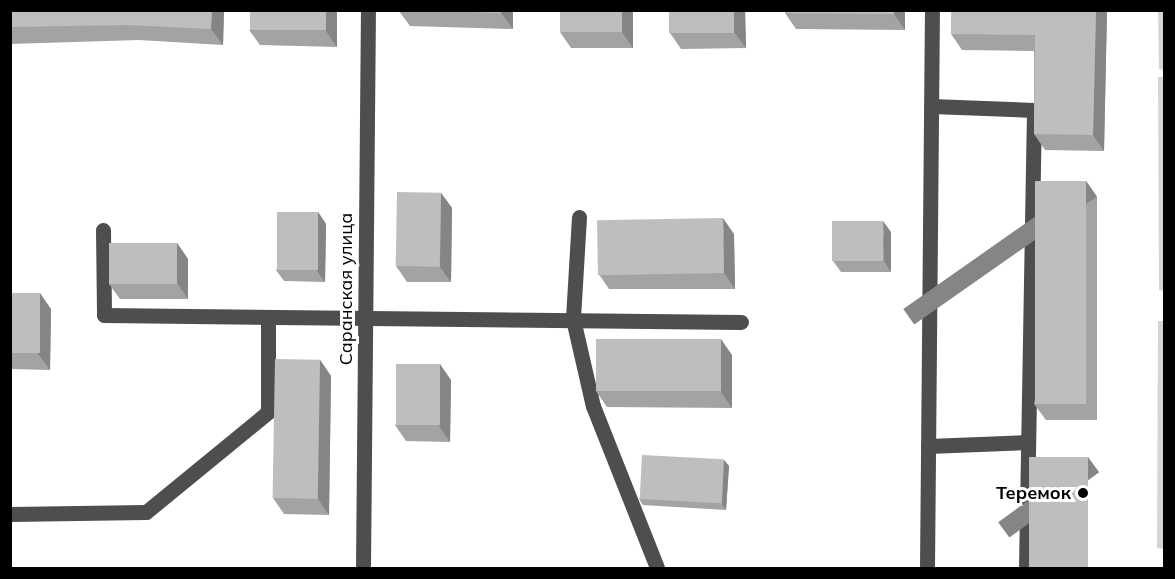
<!DOCTYPE html>
<html>
<head>
<meta charset="utf-8">
<style>
	body { margin:0 }
	#map { position:relative; width:1175px; height:579px; overflow:hidden; background:#fff; font-family:Mulish,sans-serif }
	div>[style] { position:absolute }
	.green>* { inset:0; background:#d5d5d5 }
	.minor>* { height:15px; margin:-7.5px; padding:0 7.5px; transform-origin:7.5px; border-radius:7.5px; background:#4e4e4e }
	.wall>* { inset:0; background:#a3a3a3 }
	.shaded-wall>* { inset:0; background:#858585; transform-origin:0 0 }
	.building>* { inset:0; background:#bebebe; transform-origin:0 0 }
	.dots>* { width:16px; height:16px; translate:-50% -50%; box-sizing:border-box; border:3px solid #fff; border-radius:50% }
	span { translate:-50% -50%; white-space:nowrap; text-align:center; line-height:1.15; -webkit-text-stroke:6px #fff; paint-order:stroke }
	.street-label { font-size:18px; color:#000 }
	.poi-label { font-size:18px; color:#000; font-weight:700 }
	.right { translate:-100% -50%; text-align:right }
	.frame { position:absolute; inset:0; border:12px solid #000; pointer-events:none }
</style>
</head>
<body>
<div id="map">
	<div class="green">
		<i style="clip-path:polygon(1158px 11px,1164px 11px,1164px 70px,1159px 69px)"></i>
		<i style="clip-path:polygon(1158px 77px,1164px 77px,1164px 291px,1159px 290px)"></i>
		<i style="clip-path:polygon(1158px 321px,1164px 321px,1164px 549px,1157px 548px)"></i>
	</div>
	<div class="minor">
		<i style="left:931px;top:106px;width:103px;rotate:2.2deg"></i>
		<i style="left:1034px;top:110px;width:458px;rotate:91deg"></i>
		<i style="left:579px;top:217px;width:102px;rotate:93.4deg"></i>
		<i style="left:573px;top:319px;width:89px;rotate:77.1deg"></i>
		<i style="left:593px;top:406px;width:174px;rotate:68.4deg"></i>
		<i style="left:103px;top:230px;width:85px;rotate:89.3deg"></i>
		<i style="left:104px;top:315px;width:637px;rotate:0.63deg"></i>
		<i style="left:928px;top:446px;width:100px;rotate:-2.3deg"></i>
		<i style="left:10px;top:514px;width:136px;rotate:-0.8deg"></i>
		<i style="left:146px;top:512px;width:158px;rotate:-39.3deg"></i>
		<i style="left:268px;top:412px;width:95px;rotate:-90deg"></i>
		<i style="left:363px;top:568px;width:558px;rotate:-89.49deg"></i>
		<i style="left:927px;top:568px;width:558px;rotate:-89.49deg"></i>
	</div>
	<div class="wall">
		<i style="clip-path:polygon(10px 10px,224px 10px,223px 45px,139px 40px,10px 44px)"></i>
		<i style="clip-path:polygon(337px 10px,337px 47px,260px 45px,249px 30px)"></i>
		<i style="clip-path:polygon(513px 10px,513px 29px,410px 26px,399px 11px)"></i>
		<i style="clip-path:polygon(560px 10px,633px 10px,633px 48px,571px 48px,560px 32px)"></i>
		<i style="clip-path:polygon(669px 10px,745px 10px,746px 48px,681px 49px,670px 33px)"></i>
		<i style="clip-path:polygon(785px 10px,905px 10px,905px 30px,796px 29px,785px 13px)"></i>
		<i style="clip-path:polygon(1107px 10px,1104px 151px,1045px 150px,1034px 134px,1034px 51px,962px 50px,951px 34px)"></i>
		<i style="clip-path:polygon(1086px 181px,1097px 197px,1097px 420px,1046px 420px,1034px 404px)"></i>
		<i style="clip-path:polygon(441px 193px,452px 208px,451px 282px,407px 282px,396px 266px)"></i>
		<i style="clip-path:polygon(318px 212px,326px 224px,325px 282px,284px 281px,276px 270px)"></i>
		<i style="clip-path:polygon(891px 232px,891px 272px,841px 272px,833px 261px)"></i>
		<i style="clip-path:polygon(734px 234px,735px 289px,609px 289px,598px 273px)"></i>
		<i style="clip-path:polygon(177px 243px,188px 259px,188px 299px,120px 299px,109px 284px)"></i>
		<i style="clip-path:polygon(10px 293px,51px 309px,50px 370px,10px 369px)"></i>
		<i style="clip-path:polygon(732px 355px,732px 408px,607px 407px,596px 391px)"></i>
		<i style="clip-path:polygon(320px 360px,331px 376px,329px 515px,284px 514px,273px 498px)"></i>
		<i style="clip-path:polygon(451px 380px,450px 442px,406px 441px,395px 425px)"></i>
		<i style="clip-path:polygon(724px 460px,729px 466px,726px 510px,643px 505px,639px 499px)"></i>
	</div>
	<div class="shaded-wall">
		<i style="clip-path:polygon(212px 10px,224px 10px,223px 45px,211px 29px)"></i>
		<i style="clip-path:polygon(326px 10px,337px 10px,337px 47px,326px 31px)"></i>
		<i style="clip-path:polygon(501px 10px,513px 10px,513px 29px,501px 13px)"></i>
		<i style="clip-path:polygon(622px 10px,633px 10px,633px 48px,622px 32px)"></i>
		<i style="clip-path:polygon(734px 10px,745px 10px,746px 48px,734px 32px)"></i>
		<i style="clip-path:polygon(894px 10px,905px 10px,905px 30px,894px 14px)"></i>
		<i style="clip-path:polygon(1096px 10px,1107px 10px,1104px 151px,1093px 135px)"></i>
		<i style="left:1086px;top:181px;width:19px;height:223px;rotate:55deg"></i>
		<i style="clip-path:polygon(441px 193px,452px 208px,451px 282px,440px 267px)"></i>
		<i style="clip-path:polygon(318px 212px,326px 224px,325px 282px,317px 271px)"></i>
		<i style="clip-path:polygon(723px 218px,734px 234px,735px 289px,724px 273px)"></i>
		<i style="clip-path:polygon(883px 221px,891px 232px,891px 272px,884px 261px)"></i>
		<i style="clip-path:polygon(177px 243px,188px 259px,188px 299px,177px 283px)"></i>
		<i style="clip-path:polygon(40px 293px,51px 309px,50px 370px,38px 354px)"></i>
		<i style="clip-path:polygon(721px 339px,732px 355px,732px 408px,721px 392px)"></i>
		<i style="clip-path:polygon(320px 360px,331px 376px,329px 515px,318px 499px)"></i>
		<i style="clip-path:polygon(440px 364px,451px 380px,450px 442px,439px 426px)"></i>
		<i style="left:1088px;top:457px;width:19px;height:111px;rotate:54deg"></i>
		<i style="clip-path:polygon(724px 460px,729px 466px,726px 510px,722px 504px)"></i>
	</div>
	<div class="building">
		<i style="clip-path:polygon(10px 10px,212px 10px,211px 29px,128px 25px,10px 27px)"></i>
		<i style="left:250px;top:10px;width:76px;height:20px"></i>
		<i style="clip-path:polygon(399px 10px,501px 10px,501px 13px)"></i>
		<i style="left:560px;top:10px;width:62px;height:22px"></i>
		<i style="left:669px;top:10px;width:65px;height:23px"></i>
		<i style="clip-path:polygon(785px 10px,894px 10px,894px 14px,785px 13px)"></i>
		<i style="clip-path:polygon(951px 10px,1096px 10px,1093px 135px,1034px 134px,1035px 35px,951px 34px)"></i>
		<i style="left:1035px;top:181px;width:51px;height:223px"></i>
		<i style="left:397px;top:192px;width:44px;height:74px;rotate:1deg"></i>
		<i style="left:277px;top:212px;width:41px;height:58px"></i>
		<i style="left:723px;top:218px;width:55px;height:126px;rotate:89deg"></i>
		<i style="left:832px;top:221px;width:51px;height:40px"></i>
		<i style="left:109px;top:243px;width:68px;height:41px"></i>
		<i style="left:10px;top:293px;width:30px;height:60px"></i>
		<i style="left:596px;top:339px;width:125px;height:52px"></i>
		<i style="left:275px;top:359px;width:45px;height:139px;rotate:1deg"></i>
		<i style="left:396px;top:364px;width:44px;height:61px"></i>
		<i style="left:642px;top:455px;width:82px;height:44px;rotate:3deg"></i>
		<i style="left:1029px;top:457px;width:59px;height:111px"></i>
	</div>
	<div class="dots">
		<i style="left:1083px;top:493px;background:#000"></i>
	</div>
	<div class="street-label">
		<span style="left:346px;top:289px;rotate:-90deg">Саранская улица</span>
	</div>
	<div class="poi-label">
		<span class="right" style="left:1071px;top:493px">Теремок</span>
	</div>
	<div class="frame"></div>
</div>
</body>
</html>
